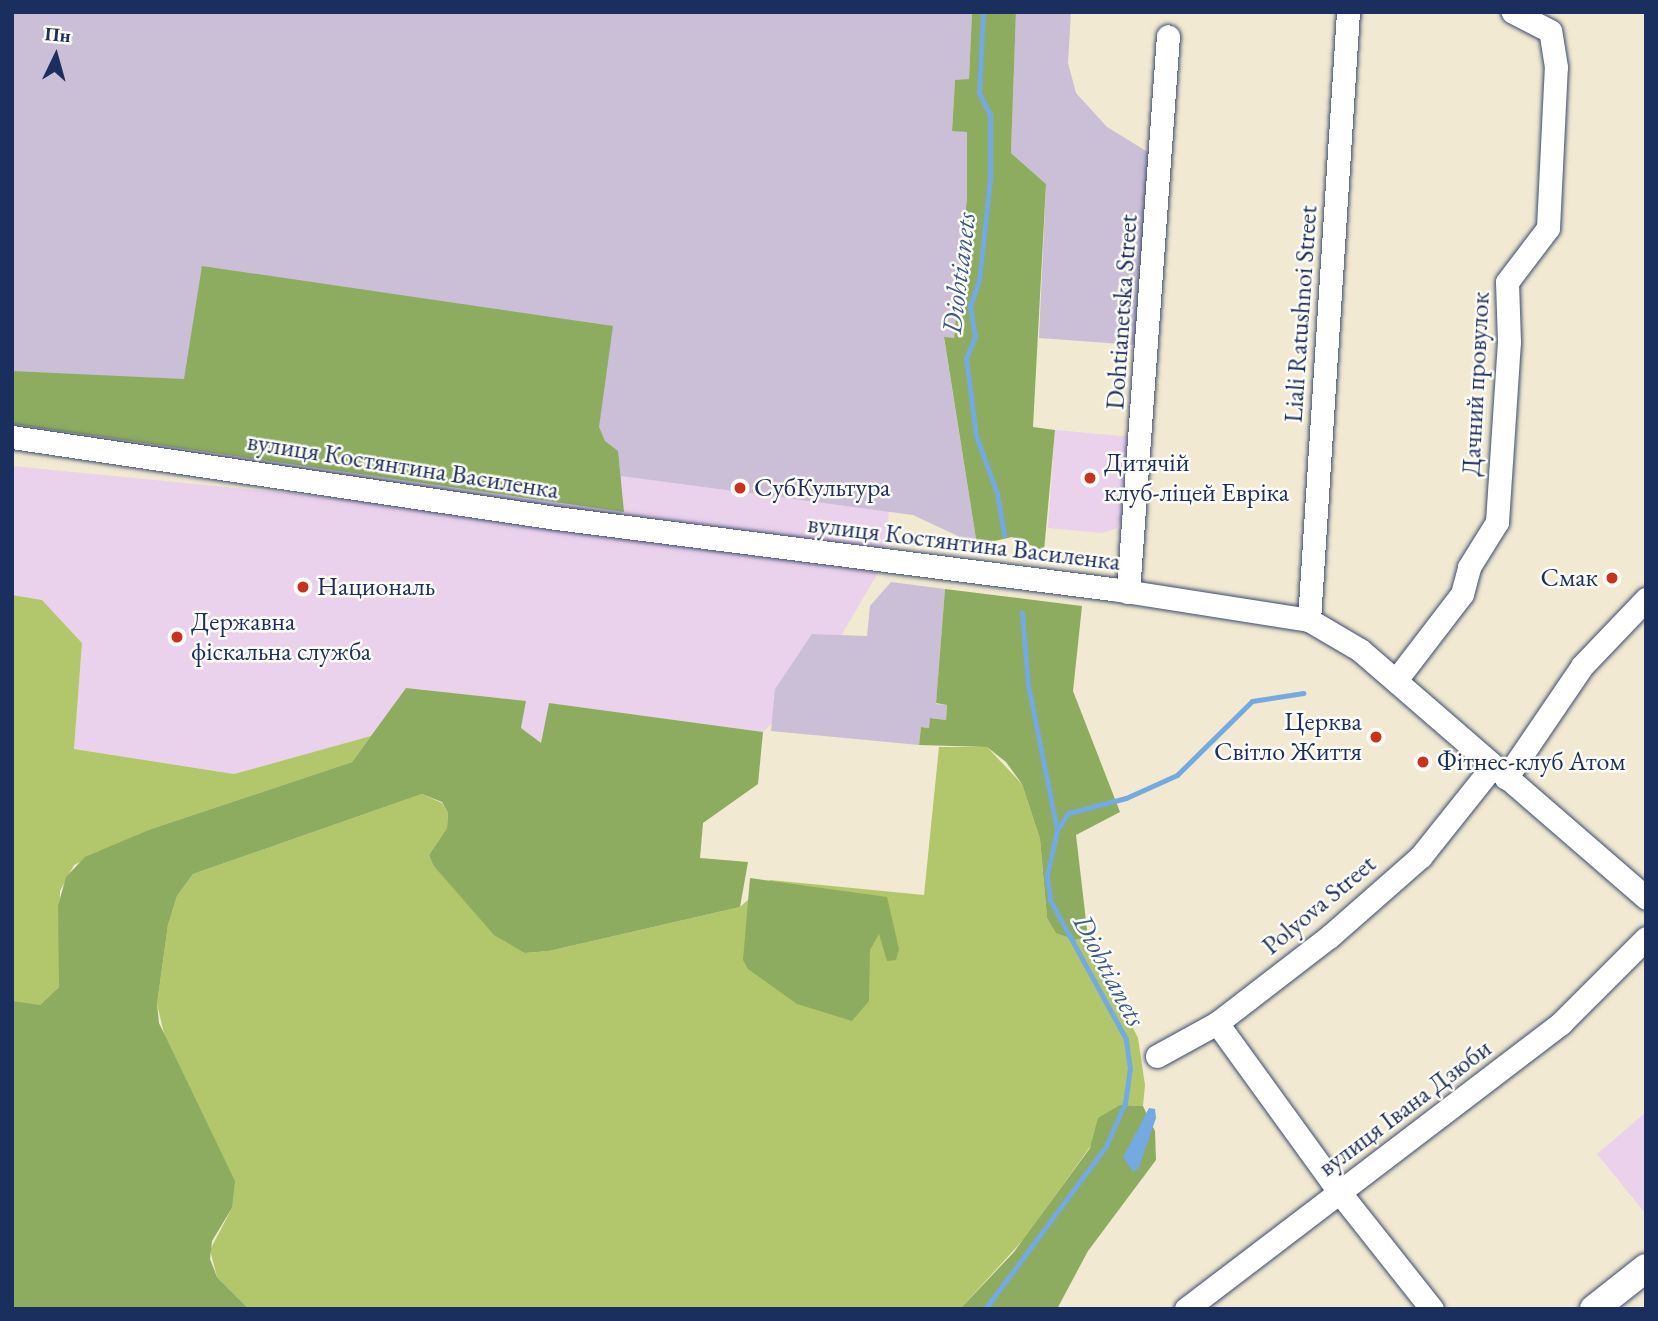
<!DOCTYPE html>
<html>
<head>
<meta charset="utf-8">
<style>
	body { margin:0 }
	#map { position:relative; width:1658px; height:1321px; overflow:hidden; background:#f1e9d1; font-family:"EB Garamond",serif }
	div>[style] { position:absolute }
	.built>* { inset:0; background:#ead1ec }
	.industrial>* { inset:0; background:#cabfd6 }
	.green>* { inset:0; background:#b2c76b }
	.forest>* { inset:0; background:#8dac5f }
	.water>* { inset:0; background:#74a9e1 }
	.stream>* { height:5px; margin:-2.5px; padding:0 2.5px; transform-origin:2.5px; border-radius:2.5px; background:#74a9e1 }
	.roads { filter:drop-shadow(0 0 2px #3b4b6f) drop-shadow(0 0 2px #3b4b6f) }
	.minor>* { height:23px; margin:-11.5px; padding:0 11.5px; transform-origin:11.5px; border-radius:11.5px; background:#fff }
	.major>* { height:28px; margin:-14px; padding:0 14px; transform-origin:14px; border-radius:14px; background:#fff }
	.dots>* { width:19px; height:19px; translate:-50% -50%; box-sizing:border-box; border:4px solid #fdfcf7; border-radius:50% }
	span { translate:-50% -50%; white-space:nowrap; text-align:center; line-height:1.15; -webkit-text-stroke:5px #fdfcf7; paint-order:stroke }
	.street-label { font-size:26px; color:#1b2f5e }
	.poi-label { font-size:26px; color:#1b2f5e }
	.left { translate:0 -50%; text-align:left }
	.right { translate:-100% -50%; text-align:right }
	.water-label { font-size:28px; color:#3a5a8c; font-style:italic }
	.frame { position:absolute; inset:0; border:14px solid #1b2f5e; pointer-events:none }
	.north { position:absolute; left:21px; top:21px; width:70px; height:70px; -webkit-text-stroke:5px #fdfcf7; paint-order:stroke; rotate:5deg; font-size:19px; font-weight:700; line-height:28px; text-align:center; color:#1b2f5e }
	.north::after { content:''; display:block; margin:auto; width:24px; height:32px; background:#1b2f5e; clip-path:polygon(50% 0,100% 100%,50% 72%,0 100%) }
</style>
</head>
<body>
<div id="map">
	<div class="built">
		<i style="clip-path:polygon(894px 415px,886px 559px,814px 682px,763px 732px,549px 703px,541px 744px,521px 728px,526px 701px,406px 688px,371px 736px,234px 774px,74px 749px,82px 643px,42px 600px,12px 595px,12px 466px,622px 526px,618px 451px)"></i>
		<i style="clip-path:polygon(1055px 430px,1132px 437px,1125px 518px,1117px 528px,1102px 533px,1048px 528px)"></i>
		<i style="clip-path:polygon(1646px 1112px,1646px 1214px,1597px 1154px)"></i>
	</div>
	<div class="industrial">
		<i style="clip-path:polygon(12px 12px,972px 12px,969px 79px,955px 81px,952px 130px,967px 132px,967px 197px,954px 338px,944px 338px,977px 545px,913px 515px,621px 476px,622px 526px,12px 437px)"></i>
		<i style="clip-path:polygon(1016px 12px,1071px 12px,1068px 63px,1076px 93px,1107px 127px,1161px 160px,1149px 346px,1039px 338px,1046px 184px,1011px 153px)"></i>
		<i style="clip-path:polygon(891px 582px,945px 589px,936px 704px,947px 705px,946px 720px,931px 718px,929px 728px,921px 727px,919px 745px,771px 731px,775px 689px,812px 634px,867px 636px,870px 606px)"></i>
	</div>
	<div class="green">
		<i style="clip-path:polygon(12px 595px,42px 600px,82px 643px,74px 749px,234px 774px,371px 736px,352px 762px,151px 829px,74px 865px,60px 891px,59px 987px,40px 1005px,25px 1006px,12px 1001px)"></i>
		<i style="clip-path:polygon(939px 747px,987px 747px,1022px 784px,1040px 839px,1047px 918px,1057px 933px,1075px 940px,1088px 938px,1138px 1038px,1145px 1085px,1143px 1106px,1120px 1105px,1024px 1239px,960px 1309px,249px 1309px,217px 1277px,210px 1250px,232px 1208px,166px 1042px,157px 1004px,168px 925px,177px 896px,193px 874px,422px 794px,442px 803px,448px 813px,447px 828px,429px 855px,433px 865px,525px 953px,549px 951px,740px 907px,770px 880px,924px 895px)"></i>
	</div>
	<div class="forest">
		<i style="clip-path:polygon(972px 12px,1016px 12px,1011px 153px,1046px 184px,1033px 427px,1055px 430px,1044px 551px,1012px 537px,977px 545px,944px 337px,954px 338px,967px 197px,967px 132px,952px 131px,955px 80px,969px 79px)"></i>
		<i style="clip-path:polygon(202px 266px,613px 326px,599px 427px,605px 441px,618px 451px,624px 512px,12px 424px,12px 371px,184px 379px)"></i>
		<i style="clip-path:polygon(945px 589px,1082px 606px,1073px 691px,1120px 812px,1076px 835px,1088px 938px,1075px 940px,1056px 933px,1047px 918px,1040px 839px,1022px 784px,1006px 762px,987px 747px,919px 745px,921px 727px,929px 728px,930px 718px,946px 720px,947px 705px,936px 703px)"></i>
		<i style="clip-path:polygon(406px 688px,526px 701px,521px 728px,541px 743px,549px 703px,763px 732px,758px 784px,703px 823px,700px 858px,748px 862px,740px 907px,549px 951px,525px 953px,494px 935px,433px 865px,429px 855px,447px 828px,448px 813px,442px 802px,422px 794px,193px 874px,177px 896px,168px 925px,157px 1004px,159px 1023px,235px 1181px,232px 1208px,212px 1241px,210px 1259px,217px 1277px,249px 1309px,12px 1309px,12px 1001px,40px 1005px,59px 987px,58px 906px,66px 877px,85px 857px,151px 829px,352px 762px)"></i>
		<i style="clip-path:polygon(750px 878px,887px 897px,899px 949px,896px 960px,887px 961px,879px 934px,870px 950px,869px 1001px,852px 1021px,797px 1004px,748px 969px,743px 960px)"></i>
		<i style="clip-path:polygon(1120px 1105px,1143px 1106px,1155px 1131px,1156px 1160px,1088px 1251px,1057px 1309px,960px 1309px,1014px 1252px,1090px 1148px,1098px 1118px)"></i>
	</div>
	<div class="water">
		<i style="clip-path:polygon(1149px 1108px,1155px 1109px,1156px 1118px,1139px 1168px,1133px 1172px,1123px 1157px)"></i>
	</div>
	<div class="stream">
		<i style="left:983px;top:12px;width:81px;rotate:92.8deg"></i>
		<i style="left:979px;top:93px;width:25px;rotate:63deg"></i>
		<i style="left:990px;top:115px;width:64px;rotate:90deg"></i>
		<i style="left:990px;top:179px;width:102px;rotate:96.2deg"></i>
		<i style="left:979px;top:280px;width:28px;rotate:109deg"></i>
		<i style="left:970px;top:306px;width:30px;rotate:81deg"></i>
		<i style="left:975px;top:336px;width:24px;rotate:112deg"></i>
		<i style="left:966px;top:358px;width:79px;rotate:82.7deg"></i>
		<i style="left:976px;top:436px;width:61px;rotate:69.8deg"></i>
		<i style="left:997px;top:493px;width:43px;rotate:80.5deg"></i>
		<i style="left:1057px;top:830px;width:20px;rotate:-57deg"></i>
		<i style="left:1068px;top:813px;width:60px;rotate:-14.5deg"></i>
		<i style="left:1126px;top:798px;width:56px;rotate:-24.3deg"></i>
		<i style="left:1177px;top:775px;width:105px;rotate:-44.6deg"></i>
		<i style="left:1252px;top:701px;width:52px;rotate:-8.9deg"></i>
		<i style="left:985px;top:1309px;width:203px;rotate:-53.4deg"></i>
		<i style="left:1106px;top:1146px;width:47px;rotate:-66.2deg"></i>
		<i style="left:1125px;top:1103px;width:34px;rotate:-82deg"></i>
		<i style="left:1130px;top:1069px;width:30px;rotate:-98deg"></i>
		<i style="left:1126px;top:1039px;width:158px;rotate:-118.7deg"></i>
		<i style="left:1050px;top:900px;width:25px;rotate:-97deg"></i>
		<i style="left:1047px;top:875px;width:46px;rotate:-77.5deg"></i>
		<i style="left:1057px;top:830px;width:148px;rotate:-101.3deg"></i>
		<i style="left:1028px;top:685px;width:73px;rotate:-94.7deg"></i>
	</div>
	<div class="roads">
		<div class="minor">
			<i style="left:12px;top:437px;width:550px;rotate:8.47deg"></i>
			<i style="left:556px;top:518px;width:561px;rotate:7.28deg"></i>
			<i style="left:1112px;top:589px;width:199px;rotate:8.9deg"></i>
			<i style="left:1309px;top:620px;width:59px;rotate:30.5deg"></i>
			<i style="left:1360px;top:650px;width:379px;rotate:40.9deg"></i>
			<i style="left:1128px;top:592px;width:557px;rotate:-85.89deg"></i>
			<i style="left:1309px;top:620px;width:609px;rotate:-86.33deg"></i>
			<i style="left:1396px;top:680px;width:108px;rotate:-52.5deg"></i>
			<i style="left:1462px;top:594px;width:28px;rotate:-75deg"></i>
			<i style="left:1469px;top:567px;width:53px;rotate:-58.1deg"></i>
			<i style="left:1497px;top:522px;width:180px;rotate:-86.2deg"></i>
			<i style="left:1509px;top:342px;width:60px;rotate:-91.9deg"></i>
			<i style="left:1507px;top:282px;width:68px;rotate:-52.8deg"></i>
			<i style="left:1548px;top:228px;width:161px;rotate:-87.2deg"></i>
			<i style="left:1556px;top:67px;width:36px;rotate:-99deg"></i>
			<i style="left:1550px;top:31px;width:42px;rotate:-152.8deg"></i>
			<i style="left:1506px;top:778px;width:135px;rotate:-55.8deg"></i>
			<i style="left:1582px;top:666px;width:93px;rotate:-46.3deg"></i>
			<i style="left:1217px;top:1023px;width:210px;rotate:54.1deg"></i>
			<i style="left:1340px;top:1193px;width:148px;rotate:51.6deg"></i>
			<i style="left:1157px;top:1056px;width:68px;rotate:-28.8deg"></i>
			<i style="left:1217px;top:1023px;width:143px;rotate:-37.6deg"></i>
			<i style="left:1330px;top:936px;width:121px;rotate:-41.3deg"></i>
			<i style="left:1421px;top:856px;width:114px;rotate:-51.4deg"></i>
			<i style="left:1186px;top:1309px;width:472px;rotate:-37.3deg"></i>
			<i style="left:1561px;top:1023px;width:120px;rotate:-45deg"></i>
		</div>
		<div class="major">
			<i style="left:1594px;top:1309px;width:66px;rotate:-38.3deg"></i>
		</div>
	</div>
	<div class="dots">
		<i style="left:1090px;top:478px;background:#c8321e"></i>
		<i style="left:740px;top:488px;background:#c8321e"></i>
		<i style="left:1612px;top:578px;background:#c8321e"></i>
		<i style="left:303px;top:587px;background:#c8321e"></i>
		<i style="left:177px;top:637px;background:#c8321e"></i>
		<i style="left:1376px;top:737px;background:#c8321e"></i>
		<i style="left:1423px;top:762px;background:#c8321e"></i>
	</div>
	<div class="street-label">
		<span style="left:1122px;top:312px;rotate:-86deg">Dohtianetska Street</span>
		<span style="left:1301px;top:314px;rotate:-86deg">Liali Ratushnoi Street</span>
		<span style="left:1476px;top:384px;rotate:-87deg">Дачний провулок</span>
		<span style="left:403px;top:466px;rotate:9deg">вулиця Костянтина Василенка</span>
		<span style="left:964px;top:543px;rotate:7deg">вулиця Костянтина Василенка</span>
		<span style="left:1319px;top:905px;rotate:-40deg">Polyova Street</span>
		<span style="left:1405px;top:1108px;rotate:-37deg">вулиця Івана Дзюби</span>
	</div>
	<div class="poi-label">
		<span class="left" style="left:1104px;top:478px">Дитячій<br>клуб-ліцей Евріка</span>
		<span class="left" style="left:754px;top:488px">СубКультура</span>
		<span class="right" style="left:1598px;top:578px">Смак</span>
		<span class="left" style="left:317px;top:587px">Националь</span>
		<span class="left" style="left:191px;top:637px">Державна<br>фіскальна служба</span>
		<span class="right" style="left:1362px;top:737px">Церква<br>Світло Життя</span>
		<span class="left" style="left:1437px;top:762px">Фітнес-клуб Атом</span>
	</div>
	<div class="water-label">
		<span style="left:958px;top:273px;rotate:-83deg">Diohtianets</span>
		<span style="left:1110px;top:970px;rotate:62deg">Diohtianets</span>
	</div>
	<div class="frame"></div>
	<div class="north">Пн</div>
</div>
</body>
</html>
